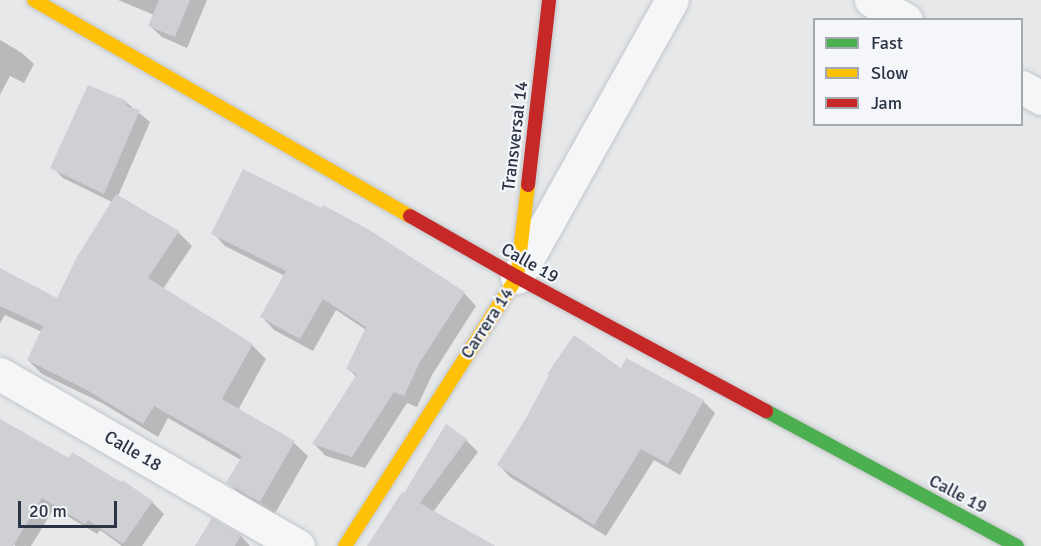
<!DOCTYPE html>
<html>
<head>
<meta charset="utf-8">
<style>
	body { margin:0 }
	#map { position:relative; width:1041px; height:546px; overflow:hidden; background:#e6e8ea; font-family:Signika,sans-serif }
	div>[style] { position:absolute }
	.shadow>* { inset:0; background:#0003 }
	.building>* { inset:0; background:#ced0d3 }
	.roads { filter:drop-shadow(0 0 2px #c4c6c8) drop-shadow(0 0 2px #c4c6c8) }
	.street>* { height:33px; margin:-16.5px; padding:0 16.5px; transform-origin:16.5px; border-radius:16.5px; background:#f5f6f7 }
	.fast>* { height:14px; margin:-7px; padding:0 7px; transform-origin:7px; border-radius:7px; background:#4caf50 }
	.slow>* { height:14px; margin:-7px; padding:0 7px; transform-origin:7px; border-radius:7px; background:#ffc107 }
	.jam>* { height:14px; margin:-7px; padding:0 7px; transform-origin:7px; border-radius:7px; background:#c62828 }
	span { translate:-50% -50%; white-space:nowrap; text-align:center; line-height:1.15; -webkit-text-stroke:4.5px #f4f6f9; paint-order:stroke }
	.street-label { font-size:18px; color:#2b3445 }
	.legend { position:absolute; left:813px; top:18px; width:210px; height:108px; box-sizing:border-box; background:#f4f6f9; border:2px solid #a4a8b1; margin:0; padding:8px 10px; list-style:none; font-size:18px; color:#2b3445 }
	.legend li { display:flex; align-items:center; gap:12px; height:30px }
	.legend b { width:30px; border:2px solid #a4a8b1 }
	.scale { position:absolute; left:18px; top:501px; width:99px; height:27px; box-sizing:border-box; border:3px solid #2b3445; border-top:0; padding-left:8px; font-size:18px; line-height:21px; white-space:nowrap; color:#2b3445; -webkit-text-stroke:4px #f4f6f9; paint-order:stroke }
</style>
</head>
<body>
<div id="map">
	<div class="shadow">
		<i style="clip-path:polygon(118px 0,207px 0,187px 48px,162px 37px,150px 26px,154px 15px)"></i>
		<i style="clip-path:polygon(0 40px,22px 53px,34px 64px,24px 83px,10px 76px,0 95px)"></i>
		<i style="clip-path:polygon(127px 103px,150px 122px,118px 196px,178px 232px,192px 246px,163px 289px,252px 345px,266px 359px,238px 410px,294px 443px,308px 456px,274px 515px,242px 496px,228px 483px,241px 460px,168px 418px,158px 437px,102px 403px,42px 374px,28px 360px,42px 332px,5px 315px,0 323px,0 269px,57px 301px,112px 202px,63px 178px,52px 167px)"></i>
		<i style="clip-path:polygon(213px 233px,464px 293px,476px 306px,432px 375px,417px 407px,407px 403px,365px 468px,326px 456px,313px 443px,357px 377px,348px 369px,366px 330px,336px 310px,313px 351px,274px 330px,262px 317px,285px 276px,225px 246px)"></i>
		<i style="clip-path:polygon(621px 370px,703px 401px,715px 413px,680px 475px,654px 460px,606px 536px,510px 477px,499px 465px)"></i>
		<i style="clip-path:polygon(0 420px,69px 460px,121px 484px,122px 482px,152px 502px,164px 514px,142px 546px,122px 546px,100px 530px,97px 534px,54px 508px,31px 546px,16px 546px,0 536px)"></i>
		<i style="clip-path:polygon(466px 440px,478px 452px,433px 512px,495px 546px,369px 546px,404px 495px)"></i>
		<i style="clip-path:polygon(213px 520px,241px 536px,250px 546px,196px 546px)"></i>
	</div>
	<div class="building">
		<i style="clip-path:polygon(159px 0,190px 0,175px 37px,148px 26px)"></i>
		<i style="clip-path:polygon(88px 85px,127px 101px,126px 106px,140px 110px,104px 194px,50px 168px)"></i>
		<i style="clip-path:polygon(243px 169px,322px 208px,323px 205px,371px 231px,465px 292px,420px 362px,404px 396px,394px 392px,352px 457px,312px 444px,357px 374px,346px 369px,366px 327px,323px 299px,300px 339px,260px 317px,286px 271px,211px 234px)"></i>
		<i style="clip-path:polygon(116px 194px,179px 231px,148px 278px,253px 344px,222px 399px,295px 441px,260px 502px,226px 483px,242px 456px,154px 406px,143px 424px,87px 390px,27px 360px,43px 326px,0 306px,0 268px,57px 298px,77px 257px)"></i>
		<i style="clip-path:polygon(574px 335px,621px 368px,626px 358px,704px 400px,668px 464px,641px 449px,594px 525px,497px 465px,526px 418px,549px 375px,547px 374px)"></i>
		<i style="clip-path:polygon(0 419px,69px 458px,72px 452px,121px 482px,122px 480px,153px 501px,123px 544px,88px 520px,85px 524px,42px 498px,13px 546px,0 546px)"></i>
		<i style="clip-path:polygon(446px 424px,467px 439px,420px 503px,495px 546px,367px 546px,402px 492px,404px 493px)"></i>
		<i style="clip-path:polygon(212px 518px,241px 535px,235px 546px,195px 546px)"></i>
	</div>
	<div class="roads">
		<div class="street">
			<i style="left:871px;top:0;width:40px;rotate:29.7deg"></i>
			<i style="left:1022px;top:87px;width:22px;rotate:30deg"></i>
			<i style="left:517px;top:277px;width:317px;rotate:-60.8deg"></i>
			<i style="left:0;top:374px;width:344px;rotate:30deg"></i>
		</div>
		<div class="fast">
			<i style="left:766px;top:411px;width:285px;rotate:28.3deg"></i>
		</div>
		<div class="slow">
			<i style="left:34px;top:0;width:434px;rotate:29.9deg"></i>
			<i style="left:345px;top:546px;width:319px;rotate:-57.4deg"></i>
			<i style="left:517px;top:277px;width:93px;rotate:-83.2deg"></i>
		</div>
		<div class="jam">
			<i style="left:528px;top:185px;width:186px;rotate:-83.5deg"></i>
			<i style="left:410px;top:216px;width:123px;rotate:29.7deg"></i>
			<i style="left:517px;top:277px;width:283px;rotate:28.3deg"></i>
		</div>
	</div>
	<div class="street-label">
		<span style="left:515px;top:136px;rotate:-83deg">Transversal 14</span>
		<span style="left:530px;top:263px;rotate:29deg">Calle 19</span>
		<span style="left:487px;top:323px;rotate:-57deg">Carrera 14</span>
		<span style="left:133px;top:451px;rotate:30deg">Calle 18</span>
		<span style="left:958px;top:494px;rotate:28deg">Calle 19</span>
	</div>
	<ul class="legend">
	<li><b style="height:8px;background:#4caf50"></b>Fast</li>
	<li><b style="height:8px;background:#ffc107"></b>Slow</li>
	<li><b style="height:8px;background:#c62828"></b>Jam</li>
	</ul>
	<div class="scale">20 m</div>
</div>
</body>
</html>
